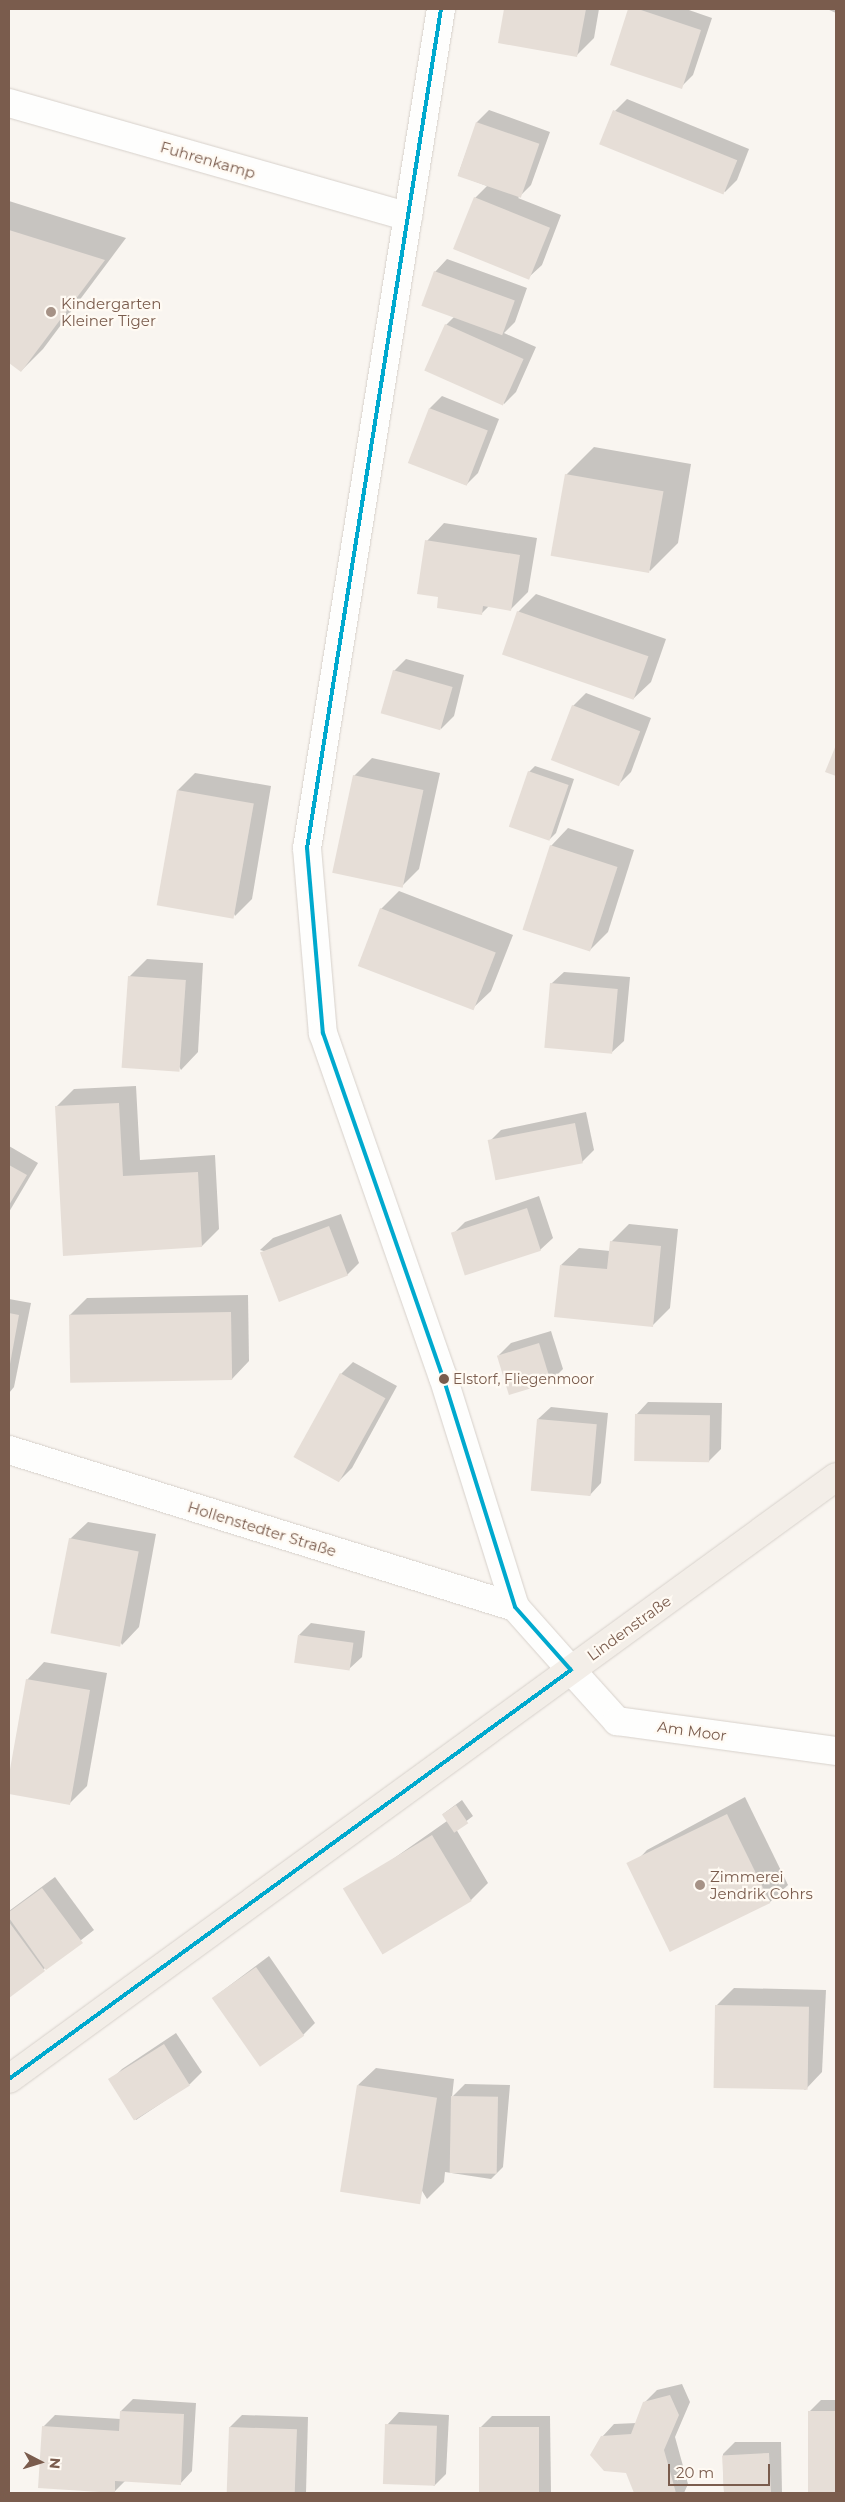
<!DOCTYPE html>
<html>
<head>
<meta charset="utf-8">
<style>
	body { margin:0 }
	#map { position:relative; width:845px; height:2502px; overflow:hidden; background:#f9f5f0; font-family:Montserrat,sans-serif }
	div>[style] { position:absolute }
	.shadow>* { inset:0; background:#0003 }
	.building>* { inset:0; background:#e6ded7; transform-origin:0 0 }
	.roads { filter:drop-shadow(0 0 1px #d7d1cb) drop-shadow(0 0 1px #d7d1cb) }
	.street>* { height:28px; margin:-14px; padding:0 14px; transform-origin:14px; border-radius:14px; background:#fefefd }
	.secondary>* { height:28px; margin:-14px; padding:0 14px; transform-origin:14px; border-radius:14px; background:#fefefd }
	.primary>* { height:28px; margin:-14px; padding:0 14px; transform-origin:14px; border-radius:14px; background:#f3eee8 }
	.bus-1>* { height:4px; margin:-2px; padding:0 2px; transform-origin:2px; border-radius:2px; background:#00a9ce }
	.dots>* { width:14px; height:14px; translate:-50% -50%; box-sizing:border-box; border:2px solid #fffaf3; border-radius:50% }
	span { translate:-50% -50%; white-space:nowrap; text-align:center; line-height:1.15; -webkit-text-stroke:4.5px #fffaf3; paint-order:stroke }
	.bus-label { font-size:14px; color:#7a5c4d }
	.left { translate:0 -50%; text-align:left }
	.street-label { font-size:15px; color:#7a5c4d }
	.poi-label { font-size:15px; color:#7a5c4d }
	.frame { position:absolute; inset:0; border:10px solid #7a5c4d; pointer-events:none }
	.north { position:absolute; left:15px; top:2437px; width:50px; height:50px; -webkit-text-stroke:4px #fffaf3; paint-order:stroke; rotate:95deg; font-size:14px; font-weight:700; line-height:20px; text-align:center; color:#7a5c4d }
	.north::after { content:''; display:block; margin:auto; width:18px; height:22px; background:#7a5c4d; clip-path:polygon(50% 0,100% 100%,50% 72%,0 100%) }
	.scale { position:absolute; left:668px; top:2464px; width:102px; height:22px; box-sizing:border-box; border:2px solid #7a5c4d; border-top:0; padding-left:6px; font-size:15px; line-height:18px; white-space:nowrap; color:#7a5c4d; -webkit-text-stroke:4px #fffaf3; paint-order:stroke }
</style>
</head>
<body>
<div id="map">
	<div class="shadow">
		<i style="clip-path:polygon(505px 9px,599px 9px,594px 38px,577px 55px,499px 42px)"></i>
		<i style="clip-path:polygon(629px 9px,686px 9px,712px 18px,693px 75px,681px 87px,611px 64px)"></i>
		<i style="clip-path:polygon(827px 9px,836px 9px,836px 13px)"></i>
		<i style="clip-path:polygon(627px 99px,749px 149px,737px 180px,725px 192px,615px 111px)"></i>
		<i style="clip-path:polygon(489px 110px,550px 132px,531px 185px,518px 198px,561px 215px,542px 265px,529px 277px,475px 198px,487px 186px,458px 175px,477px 122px)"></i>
		<i style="clip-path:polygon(9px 201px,126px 238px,43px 349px,21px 371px,9px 361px)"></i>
		<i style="clip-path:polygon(447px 259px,527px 288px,515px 322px,504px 333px,536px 347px,516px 392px,504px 404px,446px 325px,454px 317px,435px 272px)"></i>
		<i style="clip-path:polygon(442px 396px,499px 419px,478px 473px,466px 485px,409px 462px,430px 408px)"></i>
		<i style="clip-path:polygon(594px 447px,691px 464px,678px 543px,650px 571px,566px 475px)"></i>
		<i style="clip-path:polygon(444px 523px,537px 538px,528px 592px,511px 609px,489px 606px,481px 614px,439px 596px,427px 541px)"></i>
		<i style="clip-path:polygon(536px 594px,666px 639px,651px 682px,633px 699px,518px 612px)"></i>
		<i style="clip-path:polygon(406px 659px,464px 675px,454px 716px,441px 729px,394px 671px)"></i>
		<i style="clip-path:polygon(586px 693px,651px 718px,631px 772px,619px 784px,573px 706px)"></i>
		<i style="clip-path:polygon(372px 758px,440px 773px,419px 869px,402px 886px,354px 776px)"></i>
		<i style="clip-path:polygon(535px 766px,574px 779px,556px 833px,550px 839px,529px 772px)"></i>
		<i style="clip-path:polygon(195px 773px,271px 786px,252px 899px,235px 916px,178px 790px)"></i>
		<i style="clip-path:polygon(568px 828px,634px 850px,608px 932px,590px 950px,551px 846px)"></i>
		<i style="clip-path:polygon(399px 891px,513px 935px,491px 991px,473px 1008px,381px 909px)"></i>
		<i style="clip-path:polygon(147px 959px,203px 963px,198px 1052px,181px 1070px,129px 977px)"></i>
		<i style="clip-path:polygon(564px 972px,630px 977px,624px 1041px,611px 1053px,551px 984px)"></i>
		<i style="clip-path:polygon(136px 1086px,140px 1160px,215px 1155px,219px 1229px,202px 1246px,65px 1254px,56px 1107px,74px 1089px)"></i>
		<i style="clip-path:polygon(586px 1112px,594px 1150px,582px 1162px,489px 1142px,501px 1130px)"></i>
		<i style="clip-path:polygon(9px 1146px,38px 1163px,9px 1212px)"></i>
		<i style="clip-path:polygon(539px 1196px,553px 1238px,540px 1250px,453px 1234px,465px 1222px)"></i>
		<i style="clip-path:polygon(341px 1214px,359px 1263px,347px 1275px,260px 1250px,273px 1238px)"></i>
		<i style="clip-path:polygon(629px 1224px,678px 1229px,670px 1308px,653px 1325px,561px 1265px,579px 1248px,610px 1251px,611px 1242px)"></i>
		<i style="clip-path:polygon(248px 1295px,249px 1361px,232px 1379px,70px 1315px,87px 1298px)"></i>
		<i style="clip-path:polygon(9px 1299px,31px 1303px,14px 1387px,9px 1393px)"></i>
		<i style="clip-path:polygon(551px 1331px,563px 1369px,551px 1381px,499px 1355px,511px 1343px)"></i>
		<i style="clip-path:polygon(353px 1362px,397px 1386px,352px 1468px,340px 1480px,341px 1374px)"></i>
		<i style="clip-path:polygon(648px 1402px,722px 1403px,721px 1449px,709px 1461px,636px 1415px)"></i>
		<i style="clip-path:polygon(551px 1407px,608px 1413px,601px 1483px,589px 1496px,538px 1419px)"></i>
		<i style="clip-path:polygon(88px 1522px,156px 1534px,139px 1627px,122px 1645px,70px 1539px)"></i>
		<i style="clip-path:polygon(311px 1623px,365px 1631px,362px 1657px,349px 1669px,299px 1635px)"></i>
		<i style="clip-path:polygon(44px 1662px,107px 1673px,87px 1786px,70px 1803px,9px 1792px,27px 1680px)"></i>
		<i style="clip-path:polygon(745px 1797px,788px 1885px,770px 1902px,630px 1868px,647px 1850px)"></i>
		<i style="clip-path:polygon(462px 1800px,473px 1816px,456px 1829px,488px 1883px,471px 1900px,348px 1895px,366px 1878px,447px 1821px,443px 1814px)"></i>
		<i style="clip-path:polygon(55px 1877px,94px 1930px,9px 1996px,9px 1911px)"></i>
		<i style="clip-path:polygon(269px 1956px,315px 2023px,303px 2035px,213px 1998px)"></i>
		<i style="clip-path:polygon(734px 1988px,826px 1990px,822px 2072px,805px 2090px,716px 2006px)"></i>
		<i style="clip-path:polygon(176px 2033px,202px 2072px,190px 2084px,136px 2120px,110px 2081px,122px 2069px)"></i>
		<i style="clip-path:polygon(376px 2068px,454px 2079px,452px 2097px,465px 2084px,510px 2085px,503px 2167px,491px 2179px,445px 2172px,444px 2182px,427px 2199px,358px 2085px)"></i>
		<i style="clip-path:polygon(682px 2384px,690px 2402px,675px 2437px,688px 2484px,684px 2493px,635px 2493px,627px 2472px,602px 2437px,614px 2424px,637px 2423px,644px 2403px,657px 2390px)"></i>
		<i style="clip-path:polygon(133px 2399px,196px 2403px,192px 2471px,180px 2484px,126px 2480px,114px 2492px,43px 2427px,55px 2415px,121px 2419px,121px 2411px)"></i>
		<i style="clip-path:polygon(821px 2400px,836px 2400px,836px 2493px,810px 2493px,809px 2412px)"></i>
		<i style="clip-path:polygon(399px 2412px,449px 2415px,446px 2474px,434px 2486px,387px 2425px)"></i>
		<i style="clip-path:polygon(242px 2415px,308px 2417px,306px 2493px,228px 2493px,230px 2427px)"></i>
		<i style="clip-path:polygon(492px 2416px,550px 2416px,551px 2493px,480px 2493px,480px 2428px)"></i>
		<i style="clip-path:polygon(735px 2442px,781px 2442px,782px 2493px,724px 2493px,723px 2454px)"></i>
	</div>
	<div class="building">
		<i style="clip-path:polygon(504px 9px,586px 9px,577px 57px,498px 43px)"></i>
		<i style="clip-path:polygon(628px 9px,638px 9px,701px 30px,682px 89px,610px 65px)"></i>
		<i style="left:613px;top:110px;width:134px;height:37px;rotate:22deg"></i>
		<i style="left:476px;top:122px;width:67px;height:57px;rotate:19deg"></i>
		<i style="left:474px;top:197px;width:82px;height:56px;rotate:22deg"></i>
		<i style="clip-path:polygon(9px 230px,105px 260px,21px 372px,9px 363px)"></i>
		<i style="left:434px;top:271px;width:86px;height:37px;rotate:20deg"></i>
		<i style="left:445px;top:324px;width:86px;height:51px;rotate:24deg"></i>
		<i style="left:429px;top:408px;width:63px;height:59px;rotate:21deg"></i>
		<i style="left:565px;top:474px;width:100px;height:83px;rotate:10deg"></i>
		<i style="clip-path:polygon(425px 540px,520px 555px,511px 611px,483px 606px,482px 615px,437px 608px,438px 597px,417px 594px)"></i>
		<i style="left:517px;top:611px;width:139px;height:46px;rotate:19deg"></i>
		<i style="left:393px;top:670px;width:62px;height:45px;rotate:16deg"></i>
		<i style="left:572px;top:705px;width:73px;height:59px;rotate:21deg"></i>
		<i style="clip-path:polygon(836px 745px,836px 776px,825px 772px)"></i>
		<i style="left:528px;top:771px;width:43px;height:59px;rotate:19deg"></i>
		<i style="left:353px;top:775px;width:72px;height:100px;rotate:12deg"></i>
		<i style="left:177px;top:790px;width:78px;height:117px;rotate:10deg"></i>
		<i style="left:550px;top:845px;width:71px;height:89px;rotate:18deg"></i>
		<i style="left:380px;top:908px;width:124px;height:62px;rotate:21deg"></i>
		<i style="left:128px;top:976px;width:58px;height:92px;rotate:4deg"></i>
		<i style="left:550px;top:983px;width:68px;height:65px;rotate:5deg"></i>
		<i style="clip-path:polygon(119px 1103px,123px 1176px,198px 1172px,202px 1247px,63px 1256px,55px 1106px)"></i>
		<i style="left:575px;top:1123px;width:41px;height:89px;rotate:79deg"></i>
		<i style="clip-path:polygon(9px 1165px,27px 1175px,9px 1205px)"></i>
		<i style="left:527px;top:1208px;width:45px;height:80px;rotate:72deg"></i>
		<i style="left:329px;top:1226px;width:53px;height:74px;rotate:69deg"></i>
		<i style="clip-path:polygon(610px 1241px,661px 1246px,653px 1327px,554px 1317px,560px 1265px,607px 1269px)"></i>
		<i style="left:231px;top:1312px;width:68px;height:162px;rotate:89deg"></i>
		<i style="clip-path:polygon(9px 1313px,19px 1315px,10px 1364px,9px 1364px)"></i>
		<i style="left:539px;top:1343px;width:41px;height:44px;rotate:73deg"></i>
		<i style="left:340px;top:1373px;width:52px;height:96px;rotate:29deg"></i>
		<i style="left:635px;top:1414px;width:75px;height:47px;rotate:1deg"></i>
		<i style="left:537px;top:1419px;width:60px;height:72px;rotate:5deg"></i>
		<i style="left:69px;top:1538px;width:71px;height:97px;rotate:11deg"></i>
		<i style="left:298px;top:1635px;width:56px;height:28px;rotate:8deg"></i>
		<i style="clip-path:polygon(26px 1679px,90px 1690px,70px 1805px,9px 1794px,9px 1775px)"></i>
		<i style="left:456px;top:1805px;width:22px;height:17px;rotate:56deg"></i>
		<i style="left:727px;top:1814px;width:99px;height:112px;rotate:64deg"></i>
		<i style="left:432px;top:1835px;width:77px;height:104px;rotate:59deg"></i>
		<i style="clip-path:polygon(42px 1888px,83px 1943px,46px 1970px,9px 1918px,9px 1912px)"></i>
		<i style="clip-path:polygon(9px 1922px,45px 1971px,9px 1998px)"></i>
		<i style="left:256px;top:1967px;width:84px;height:54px;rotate:55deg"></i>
		<i style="left:715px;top:2005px;width:94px;height:83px;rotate:1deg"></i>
		<i style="left:164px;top:2044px;width:49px;height:66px;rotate:58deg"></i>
		<i style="left:357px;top:2085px;width:81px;height:108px;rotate:9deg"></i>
		<i style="left:451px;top:2096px;width:47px;height:77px;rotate:1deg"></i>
		<i style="clip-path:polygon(670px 2395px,679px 2415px,664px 2450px,676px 2493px,634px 2493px,626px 2473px,604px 2471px,590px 2455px,601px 2436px,631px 2434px,643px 2402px)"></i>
		<i style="clip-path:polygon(120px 2411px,184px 2414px,181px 2485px,115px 2481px,115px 2493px,38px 2488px,42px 2426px,119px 2431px)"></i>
		<i style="left:808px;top:2411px;width:28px;height:82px"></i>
		<i style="left:385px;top:2424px;width:52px;height:60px;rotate:2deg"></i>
		<i style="left:229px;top:2427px;width:68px;height:66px;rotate:2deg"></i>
		<i style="left:539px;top:2427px;width:66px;height:60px;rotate:90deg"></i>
		<i style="left:769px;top:2453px;width:40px;height:47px;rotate:87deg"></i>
	</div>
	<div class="roads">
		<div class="street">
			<i style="left:9px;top:103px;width:415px;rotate:15.9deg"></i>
			<i style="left:9px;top:1450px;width:530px;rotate:17.24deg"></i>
			<i style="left:571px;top:1670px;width:69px;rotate:48deg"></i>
			<i style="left:617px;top:1721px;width:221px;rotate:7.8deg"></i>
		</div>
		<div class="secondary">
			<i style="left:441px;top:9px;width:850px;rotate:99.07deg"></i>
			<i style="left:307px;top:848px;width:186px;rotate:85.1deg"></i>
			<i style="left:323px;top:1033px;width:364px;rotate:70.8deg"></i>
			<i style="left:443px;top:1377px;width:241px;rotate:72.6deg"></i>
			<i style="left:515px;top:1607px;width:84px;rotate:48.4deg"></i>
		</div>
		<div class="primary">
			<i style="left:9px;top:2079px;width:1023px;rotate:-36.05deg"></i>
		</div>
	</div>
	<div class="bus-1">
		<i style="left:441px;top:9px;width:850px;rotate:99.07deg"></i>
		<i style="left:307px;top:848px;width:186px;rotate:85.1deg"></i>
		<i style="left:323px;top:1033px;width:364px;rotate:70.8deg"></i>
		<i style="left:443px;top:1377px;width:241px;rotate:72.6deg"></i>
		<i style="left:515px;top:1607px;width:84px;rotate:48.4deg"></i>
		<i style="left:9px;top:2079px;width:695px;rotate:-36.05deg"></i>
	</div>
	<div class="dots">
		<i style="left:51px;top:312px;background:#a69286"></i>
		<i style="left:444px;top:1379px;background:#7a5c4d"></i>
		<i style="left:700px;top:1885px;background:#a69286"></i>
	</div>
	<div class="bus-label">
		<span class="left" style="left:453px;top:1379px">Elstorf, Fliegenmoor</span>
	</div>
	<div class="street-label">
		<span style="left:208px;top:160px;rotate:16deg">Fuhrenkamp</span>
		<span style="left:262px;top:1529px;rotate:17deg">Hollenstedter Straße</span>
		<span style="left:629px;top:1628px;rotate:-36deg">Lindenstraße</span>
		<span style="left:692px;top:1731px;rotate:8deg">Am Moor</span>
	</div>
	<div class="poi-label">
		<span class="left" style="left:61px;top:312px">Kindergarten<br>Kleiner Tiger</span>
		<span class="left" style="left:710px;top:1885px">Zimmerei<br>Jendrik Cohrs</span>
	</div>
	<div class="frame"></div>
	<div class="north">N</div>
	<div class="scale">20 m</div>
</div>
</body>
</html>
